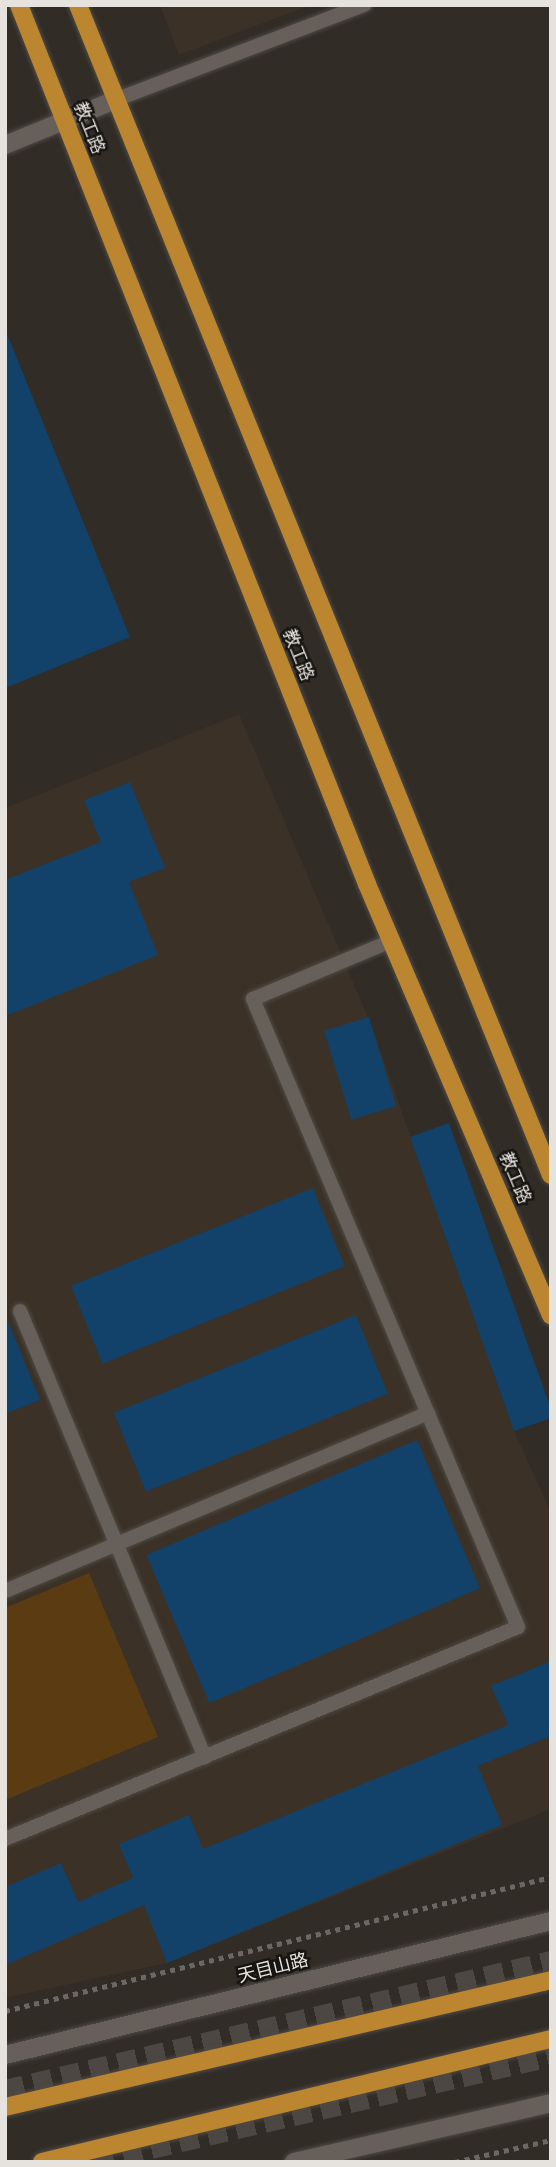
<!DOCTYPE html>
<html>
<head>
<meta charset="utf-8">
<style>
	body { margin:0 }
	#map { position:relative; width:556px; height:2167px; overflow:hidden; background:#312c26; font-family:Raleway,"Noto Sans SC",sans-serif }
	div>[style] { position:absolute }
	.built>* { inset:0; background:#3b3126 }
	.green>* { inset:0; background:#5b3b11 }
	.building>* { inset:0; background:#124269; transform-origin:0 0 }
	.trunk-tunnel>* { height:19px; margin-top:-9.5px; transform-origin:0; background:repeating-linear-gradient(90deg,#4c4742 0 19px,transparent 0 29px) }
	.path>* { height:4.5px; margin-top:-2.25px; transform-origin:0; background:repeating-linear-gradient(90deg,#6c6762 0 5px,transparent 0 10px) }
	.roads { filter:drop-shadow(0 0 2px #4e4a45) drop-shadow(0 0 2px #4e4a45) }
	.service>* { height:14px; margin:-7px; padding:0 7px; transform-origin:7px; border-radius:7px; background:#67605a }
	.tertiary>* { height:18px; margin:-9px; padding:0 9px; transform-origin:9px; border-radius:9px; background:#67605a }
	.secondary>* { height:18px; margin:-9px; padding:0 9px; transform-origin:9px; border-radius:9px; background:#67605a }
	.primary>* { height:18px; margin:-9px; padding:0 9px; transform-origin:9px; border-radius:9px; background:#bc8530 }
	span { translate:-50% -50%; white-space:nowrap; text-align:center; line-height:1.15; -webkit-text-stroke:5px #171512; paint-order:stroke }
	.street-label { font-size:18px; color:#e6e2de }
	.frame { position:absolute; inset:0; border:7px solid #e6e2de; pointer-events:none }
</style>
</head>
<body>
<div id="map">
	<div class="built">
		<i style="clip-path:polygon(160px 5px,311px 5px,179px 55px)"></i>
		<i style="clip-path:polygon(239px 714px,372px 1027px,514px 1431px,551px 1512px,551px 1809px,167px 1963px,5px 1998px,5px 808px)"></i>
	</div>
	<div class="green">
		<i style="clip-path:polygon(89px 1573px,158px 1737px,5px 1800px,5px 1608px)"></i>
	</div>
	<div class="building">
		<i style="clip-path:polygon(5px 329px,130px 637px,5px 688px)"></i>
		<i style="clip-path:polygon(130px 782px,165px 868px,129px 882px,158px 955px,5px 1016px,5px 880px,101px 842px,84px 800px)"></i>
		<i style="left:369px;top:1017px;width:93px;height:47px;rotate:73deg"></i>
		<i style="clip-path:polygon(449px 1123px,551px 1409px,551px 1418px,514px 1431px,410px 1137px)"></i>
		<i style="left:313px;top:1188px;width:84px;height:261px;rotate:68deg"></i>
		<i style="left:356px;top:1315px;width:85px;height:261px;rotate:68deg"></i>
		<i style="clip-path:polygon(8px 1321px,40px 1400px,5px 1414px,5px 1322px)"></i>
		<i style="left:417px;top:1440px;width:161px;height:294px;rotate:67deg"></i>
		<i style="clip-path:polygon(551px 1661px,551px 1736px,478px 1766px,502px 1825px,167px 1963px,144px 1905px,5px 1965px,5px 1887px,61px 1863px,78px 1902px,133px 1878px,119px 1844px,189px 1815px,203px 1849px,508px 1725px,491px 1686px)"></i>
	</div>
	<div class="trunk-tunnel">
		<i style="left:5px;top:2089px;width:561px;rotate:-13.29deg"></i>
		<i style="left:95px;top:2162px;width:468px;rotate:-13deg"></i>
	</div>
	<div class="path">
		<i style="left:5px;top:2011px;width:562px;rotate:-13.79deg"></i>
		<i style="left:455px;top:2162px;width:98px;rotate:-12.9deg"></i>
	</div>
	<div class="roads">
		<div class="service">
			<i style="left:115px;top:100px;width:267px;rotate:-20.9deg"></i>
			<i style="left:20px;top:1311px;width:483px;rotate:67.5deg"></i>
			<i style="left:5px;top:1591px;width:459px;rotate:-22.8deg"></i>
			<i style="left:5px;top:1839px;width:555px;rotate:-22.45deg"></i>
			<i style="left:518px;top:1627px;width:682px;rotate:-112.88deg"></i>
			<i style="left:253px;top:999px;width:150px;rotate:-22.8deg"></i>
		</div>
		<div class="tertiary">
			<i style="left:5px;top:145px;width:119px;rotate:-22.2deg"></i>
		</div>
		<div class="secondary">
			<i style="left:5px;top:2055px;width:562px;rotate:-13.79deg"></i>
			<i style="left:294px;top:2162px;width:264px;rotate:-12.9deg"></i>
		</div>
		<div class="primary">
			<i style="left:19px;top:5px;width:945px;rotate:68.4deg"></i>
			<i style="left:367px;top:884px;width:469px;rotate:66.9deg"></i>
			<i style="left:78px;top:5px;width:1262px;rotate:67.99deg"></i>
			<i style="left:5px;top:2107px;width:561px;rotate:-13.09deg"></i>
			<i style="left:42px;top:2162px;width:524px;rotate:-13.59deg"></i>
		</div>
	</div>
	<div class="street-label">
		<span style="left:89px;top:128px;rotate:68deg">教工路</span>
		<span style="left:298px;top:655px;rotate:68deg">教工路</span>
		<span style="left:515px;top:1178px;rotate:67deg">教工路</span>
		<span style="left:273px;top:1968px;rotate:-14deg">天目山路</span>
	</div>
	<div class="frame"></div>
</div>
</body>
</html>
